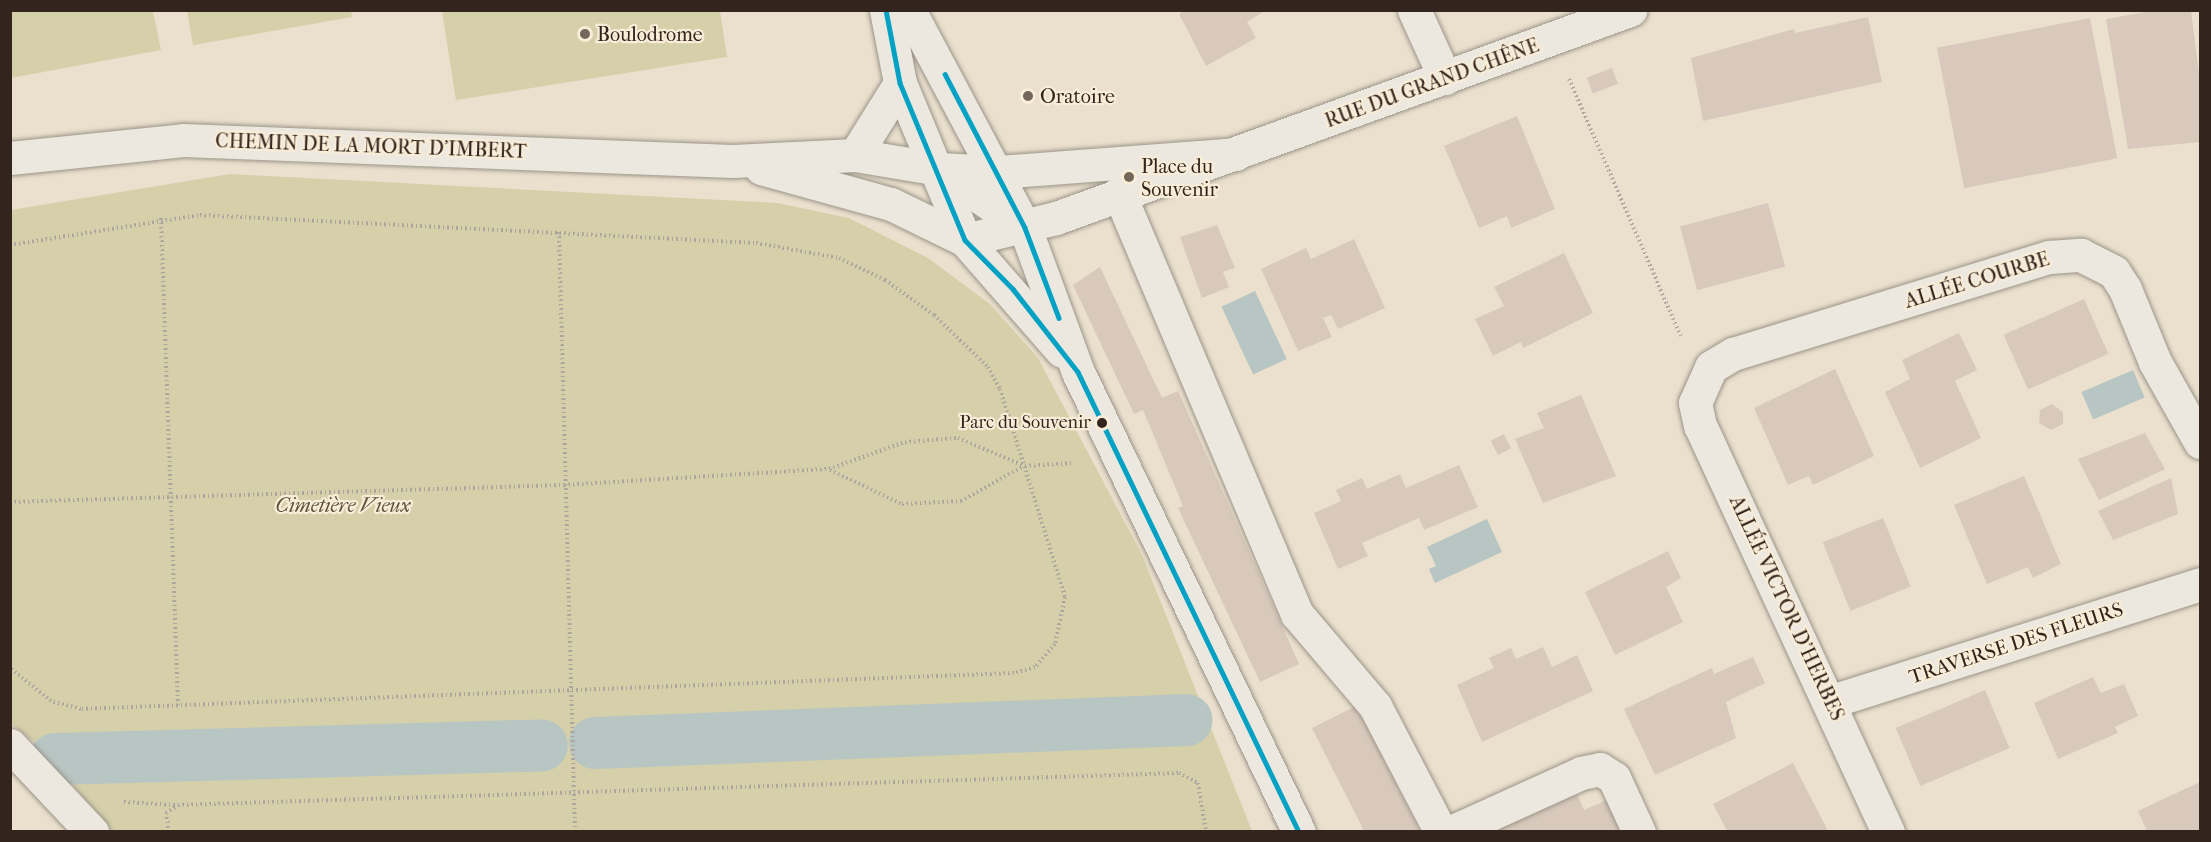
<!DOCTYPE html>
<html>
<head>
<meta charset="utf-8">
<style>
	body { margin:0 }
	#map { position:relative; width:2211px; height:842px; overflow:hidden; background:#eae0cd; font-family:"IM FELL French Canon",serif }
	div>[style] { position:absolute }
	.green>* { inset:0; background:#d5cfaa }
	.water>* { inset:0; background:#b7c6c2; transform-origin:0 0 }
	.canal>* { height:52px; margin:-26px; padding:0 26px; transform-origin:26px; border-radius:26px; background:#b7c6c2 }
	.building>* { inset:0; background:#d8c9bc; transform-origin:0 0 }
	.path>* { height:4px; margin-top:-2px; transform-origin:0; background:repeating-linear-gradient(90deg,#aca69e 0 1.5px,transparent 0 4.5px) }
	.roads { filter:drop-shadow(0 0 2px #9b9488) drop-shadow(0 0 2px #9b9488) }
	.minor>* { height:33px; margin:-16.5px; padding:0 16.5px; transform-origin:16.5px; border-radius:16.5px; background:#ede8df }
	.bus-1>* { height:4.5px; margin:-2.25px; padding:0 2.25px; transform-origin:2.25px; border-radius:2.25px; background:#03a2c5 }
	.dots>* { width:16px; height:16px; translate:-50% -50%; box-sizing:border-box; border:3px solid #f9edd7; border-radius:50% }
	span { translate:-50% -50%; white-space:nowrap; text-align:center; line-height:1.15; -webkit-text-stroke:4.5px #f9edd7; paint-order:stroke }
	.bus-label { font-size:18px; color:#33241d }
	.right { translate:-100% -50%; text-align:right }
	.poi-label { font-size:20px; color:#33241d }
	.left { translate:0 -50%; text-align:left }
	.street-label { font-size:20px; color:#33241d }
	.park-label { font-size:20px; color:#5e533f; font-style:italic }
	.frame { position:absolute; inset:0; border:12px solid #33241d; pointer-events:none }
</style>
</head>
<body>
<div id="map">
	<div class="green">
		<i style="clip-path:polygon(11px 10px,153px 11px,161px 50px,11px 78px)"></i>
		<i style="clip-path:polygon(351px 10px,352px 17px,193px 45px,187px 11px)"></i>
		<i style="clip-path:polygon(442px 11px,720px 11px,727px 57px,456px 100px)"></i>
		<i style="clip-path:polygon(230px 174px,777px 203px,849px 218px,928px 258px,990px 304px,1038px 358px,1142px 555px,1252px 831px,112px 831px,40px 747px,11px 723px,11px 210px)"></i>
	</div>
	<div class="water">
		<i style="left:1255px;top:291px;width:75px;height:37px;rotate:65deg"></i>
		<i style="left:2133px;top:370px;width:30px;height:56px;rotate:67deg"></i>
		<i style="clip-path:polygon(1487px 519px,1502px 552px,1435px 583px,1429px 569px,1436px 566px,1427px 547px)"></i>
	</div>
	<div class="canal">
		<i style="left:595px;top:743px;width:592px;rotate:-2.22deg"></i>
		<i style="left:55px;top:759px;width:487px;rotate:-1.6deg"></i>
	</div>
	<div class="building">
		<i style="clip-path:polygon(1186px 10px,1266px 10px,1247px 22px,1256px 38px,1206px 66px,1179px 14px)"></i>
		<i style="clip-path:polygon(2157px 10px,2191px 10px,2200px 82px,2200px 142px,2128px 149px,2106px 19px)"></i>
		<i style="clip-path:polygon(1868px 17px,1882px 82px,1703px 121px,1691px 58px,1794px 29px,1795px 33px)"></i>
		<i style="left:2090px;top:18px;width:143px;height:156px;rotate:79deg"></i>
		<i style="left:1612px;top:68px;width:17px;height:27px;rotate:69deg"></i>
		<i style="clip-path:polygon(1517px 116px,1555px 209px,1511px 228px,1507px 216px,1479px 228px,1444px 146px)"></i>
		<i style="left:1768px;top:203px;width:66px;height:91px;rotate:75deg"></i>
		<i style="clip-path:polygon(1217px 225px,1235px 268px,1223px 272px,1229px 287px,1202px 298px,1180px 237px)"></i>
		<i style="clip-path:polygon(1354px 239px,1385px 308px,1338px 329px,1331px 315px,1323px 318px,1332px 337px,1298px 351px,1261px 269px,1306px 248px,1311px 259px)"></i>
		<i style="clip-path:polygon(1564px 253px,1593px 313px,1523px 348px,1521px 342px,1493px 356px,1475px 319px,1504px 306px,1494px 287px)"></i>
		<i style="clip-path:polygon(1100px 267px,1162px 398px,1178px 391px,1299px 664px,1260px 682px,1178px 508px,1183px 506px,1143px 410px,1134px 414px,1073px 285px)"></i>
		<i style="left:2084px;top:299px;width:60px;height:88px;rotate:66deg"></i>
		<i style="clip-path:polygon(1959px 333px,1977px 370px,1955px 381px,1981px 438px,1920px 468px,1885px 392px,1910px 379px,1902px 360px)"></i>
		<i style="clip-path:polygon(1835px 369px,1874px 456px,1813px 485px,1809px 476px,1788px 485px,1754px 408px)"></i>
		<i style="clip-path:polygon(1581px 395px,1616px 476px,1543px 503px,1515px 439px,1544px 428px,1537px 413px)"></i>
		<i style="clip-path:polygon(2052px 404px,2063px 412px,2063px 424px,2051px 430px,2039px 423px,2040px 410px)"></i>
		<i style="clip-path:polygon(2145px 433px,2165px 469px,2099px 500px,2078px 459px)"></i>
		<i style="left:1504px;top:434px;width:16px;height:15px;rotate:63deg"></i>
		<i style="clip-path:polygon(1459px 465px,1478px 507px,1424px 530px,1419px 518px,1362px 543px,1368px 556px,1338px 569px,1314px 513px,1341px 501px,1336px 490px,1362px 478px,1367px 489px,1400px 474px,1406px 488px)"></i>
		<i style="clip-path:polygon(2024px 476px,2061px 564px,2033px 578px,2028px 567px,1987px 584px,1954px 505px)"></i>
		<i style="clip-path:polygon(2171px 478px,2178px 514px,2113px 540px,2098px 511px)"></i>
		<i style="left:1883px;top:518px;width:74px;height:65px;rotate:68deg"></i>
		<i style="clip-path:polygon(1668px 551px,1681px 578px,1666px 587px,1683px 622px,1615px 655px,1585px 592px)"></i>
		<i style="clip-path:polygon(1543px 647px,1552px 667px,1577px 655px,1593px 691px,1482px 742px,1457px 685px,1494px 668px,1489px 658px,1511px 648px,1516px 659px)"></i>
		<i style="clip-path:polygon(1753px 657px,1765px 683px,1726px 702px,1736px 738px,1655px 775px,1624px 709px,1712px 668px,1714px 674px)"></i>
		<i style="clip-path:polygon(2093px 677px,2101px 693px,2124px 684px,2138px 716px,2115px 727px,2118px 733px,2058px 759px,2034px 703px)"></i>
		<i style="left:1985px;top:690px;width:63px;height:97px;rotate:67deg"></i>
		<i style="clip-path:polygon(1356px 706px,1420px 831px,1364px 831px,1312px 728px)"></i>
		<i style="clip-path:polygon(1793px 763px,1828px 831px,1727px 831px,1713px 804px)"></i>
		<i style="clip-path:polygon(2200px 782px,2200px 831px,2147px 831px,2138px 811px)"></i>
		<i style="clip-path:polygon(1575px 789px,1584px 810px,1612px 798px,1627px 831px,1486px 831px)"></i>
	</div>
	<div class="path">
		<i style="left:1569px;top:79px;width:280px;rotate:66.5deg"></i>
		<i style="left:161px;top:218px;width:487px;rotate:88deg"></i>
		<i style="left:559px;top:232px;width:600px;rotate:88.47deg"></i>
		<i style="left:10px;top:245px;width:192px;rotate:-9deg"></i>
		<i style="left:200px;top:215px;width:557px;rotate:2.88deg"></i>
		<i style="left:756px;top:243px;width:84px;rotate:10.2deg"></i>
		<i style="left:839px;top:258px;width:51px;rotate:25.6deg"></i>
		<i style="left:885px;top:280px;width:60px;rotate:35.5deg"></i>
		<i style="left:934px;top:315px;width:75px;rotate:43.9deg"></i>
		<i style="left:988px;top:367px;width:25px;rotate:61deg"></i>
		<i style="left:1000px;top:389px;width:218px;rotate:72.6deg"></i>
		<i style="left:1065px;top:597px;width:48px;rotate:102deg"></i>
		<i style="left:1055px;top:644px;width:30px;rotate:131deg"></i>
		<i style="left:1035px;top:667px;width:22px;rotate:164deg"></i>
		<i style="left:1014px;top:673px;width:934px;rotate:177.79deg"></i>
		<i style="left:81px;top:709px;width:31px;rotate:-165deg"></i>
		<i style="left:51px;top:701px;width:53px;rotate:-141.2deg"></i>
		<i style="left:830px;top:470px;width:80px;rotate:25.3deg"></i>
		<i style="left:902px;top:504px;width:59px;rotate:-2.9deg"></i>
		<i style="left:961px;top:501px;width:72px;rotate:-29.1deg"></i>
		<i style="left:10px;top:502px;width:554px;rotate:-1.76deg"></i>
		<i style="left:564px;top:485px;width:265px;rotate:-3.5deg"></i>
		<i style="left:829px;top:469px;width:81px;rotate:-19.6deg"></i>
		<i style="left:905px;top:442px;width:53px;rotate:-4.3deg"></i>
		<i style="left:958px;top:438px;width:73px;rotate:22.7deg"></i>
		<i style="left:1025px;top:466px;width:48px;rotate:-3.6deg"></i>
		<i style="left:124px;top:802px;width:52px;rotate:3.3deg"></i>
		<i style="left:169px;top:832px;width:19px;rotate:-99deg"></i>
		<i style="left:166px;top:813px;width:14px;rotate:-34deg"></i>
		<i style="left:178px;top:805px;width:1002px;rotate:-1.83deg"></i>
		<i style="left:1179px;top:773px;width:21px;rotate:28deg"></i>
		<i style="left:1198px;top:783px;width:50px;rotate:80.7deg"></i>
	</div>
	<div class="roads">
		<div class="minor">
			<i style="left:886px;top:10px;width:74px;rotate:79.1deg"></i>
			<i style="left:900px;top:83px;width:170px;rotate:67.5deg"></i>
			<i style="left:965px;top:240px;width:147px;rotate:48.9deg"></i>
			<i style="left:909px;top:10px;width:247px;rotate:62deg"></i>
			<i style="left:1025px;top:228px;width:153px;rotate:69.8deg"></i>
			<i style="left:1078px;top:372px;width:510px;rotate:64.34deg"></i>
			<i style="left:1414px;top:10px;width:75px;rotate:65.5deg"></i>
			<i style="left:855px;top:155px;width:85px;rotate:-58deg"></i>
			<i style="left:10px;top:158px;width:174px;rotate:-5.9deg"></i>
			<i style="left:183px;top:140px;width:550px;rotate:2.19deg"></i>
			<i style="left:733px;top:161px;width:122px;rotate:-2.8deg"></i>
			<i style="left:855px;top:155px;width:85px;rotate:9.5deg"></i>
			<i style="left:939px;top:169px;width:59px;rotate:2.9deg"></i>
			<i style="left:998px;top:172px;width:238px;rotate:-4.3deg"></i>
			<i style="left:761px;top:168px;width:135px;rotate:15.5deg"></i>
			<i style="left:891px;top:204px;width:82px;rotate:25.9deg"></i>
			<i style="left:939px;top:169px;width:102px;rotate:34.6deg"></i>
			<i style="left:1119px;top:193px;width:457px;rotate:67.1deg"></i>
			<i style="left:1297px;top:614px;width:121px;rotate:49.7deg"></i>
			<i style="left:1375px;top:706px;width:142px;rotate:62.4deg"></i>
			<i style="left:965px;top:240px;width:94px;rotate:-13.6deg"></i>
			<i style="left:1056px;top:218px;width:611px;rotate:-19.92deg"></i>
			<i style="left:1832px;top:701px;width:386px;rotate:-17.6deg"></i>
			<i style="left:10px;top:745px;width:120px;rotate:46.7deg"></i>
			<i style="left:1451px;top:832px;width:143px;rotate:-24.4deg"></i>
			<i style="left:1581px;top:773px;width:19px;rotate:-12deg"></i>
			<i style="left:1600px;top:769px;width:17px;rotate:33deg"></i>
			<i style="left:1614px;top:778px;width:60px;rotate:65.2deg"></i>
			<i style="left:1888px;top:832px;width:447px;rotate:-114.8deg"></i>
			<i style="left:1700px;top:426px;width:24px;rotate:-102deg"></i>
			<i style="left:1695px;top:403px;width:39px;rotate:-66deg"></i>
			<i style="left:1711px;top:367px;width:26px;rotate:-31deg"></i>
			<i style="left:1733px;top:354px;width:331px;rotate:-17.1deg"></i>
			<i style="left:2049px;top:257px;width:32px;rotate:-4deg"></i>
			<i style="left:2081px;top:255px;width:37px;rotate:27deg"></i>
			<i style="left:2114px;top:272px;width:20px;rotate:57deg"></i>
			<i style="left:2125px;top:289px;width:79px;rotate:67.7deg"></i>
			<i style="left:2155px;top:362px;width:92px;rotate:60.6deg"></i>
		</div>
	</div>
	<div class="bus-1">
		<i style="left:886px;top:10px;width:74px;rotate:79.1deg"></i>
		<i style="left:900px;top:83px;width:170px;rotate:67.5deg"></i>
		<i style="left:965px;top:240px;width:69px;rotate:45.6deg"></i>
		<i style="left:1013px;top:289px;width:105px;rotate:51.9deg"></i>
		<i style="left:1078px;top:372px;width:510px;rotate:64.34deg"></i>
		<i style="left:945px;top:74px;width:174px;rotate:62.5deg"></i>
		<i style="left:1025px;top:228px;width:96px;rotate:69.3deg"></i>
	</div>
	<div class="dots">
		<i style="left:585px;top:34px;background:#73665b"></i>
		<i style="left:1028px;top:96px;background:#73665b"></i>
		<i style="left:1129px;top:177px;background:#73665b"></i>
		<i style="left:1102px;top:423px;background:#33241d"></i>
	</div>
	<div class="bus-label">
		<span class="right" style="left:1091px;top:423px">Parc du Souvenir</span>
	</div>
	<div class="poi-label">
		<span class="left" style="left:597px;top:34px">Boulodrome</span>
		<span class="left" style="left:1040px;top:96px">Oratoire</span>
		<span class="left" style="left:1141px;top:178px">Place du<br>Souvenir</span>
	</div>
	<div class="street-label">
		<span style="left:1432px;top:83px;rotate:-20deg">RUE DU GRAND CHÊNE</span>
		<span style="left:371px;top:146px;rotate:2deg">CHEMIN DE LA MORT D'IMBERT</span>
		<span style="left:1977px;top:280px;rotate:-17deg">ALLÉE COURBE</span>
		<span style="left:1787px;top:608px;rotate:65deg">ALLÉE VICTOR D'HERBES</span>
		<span style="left:2016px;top:643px;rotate:-18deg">TRAVERSE DES FLEURS</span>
	</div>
	<div class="park-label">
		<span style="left:343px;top:505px">Cimetière Vieux</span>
	</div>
	<div class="frame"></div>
</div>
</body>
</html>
